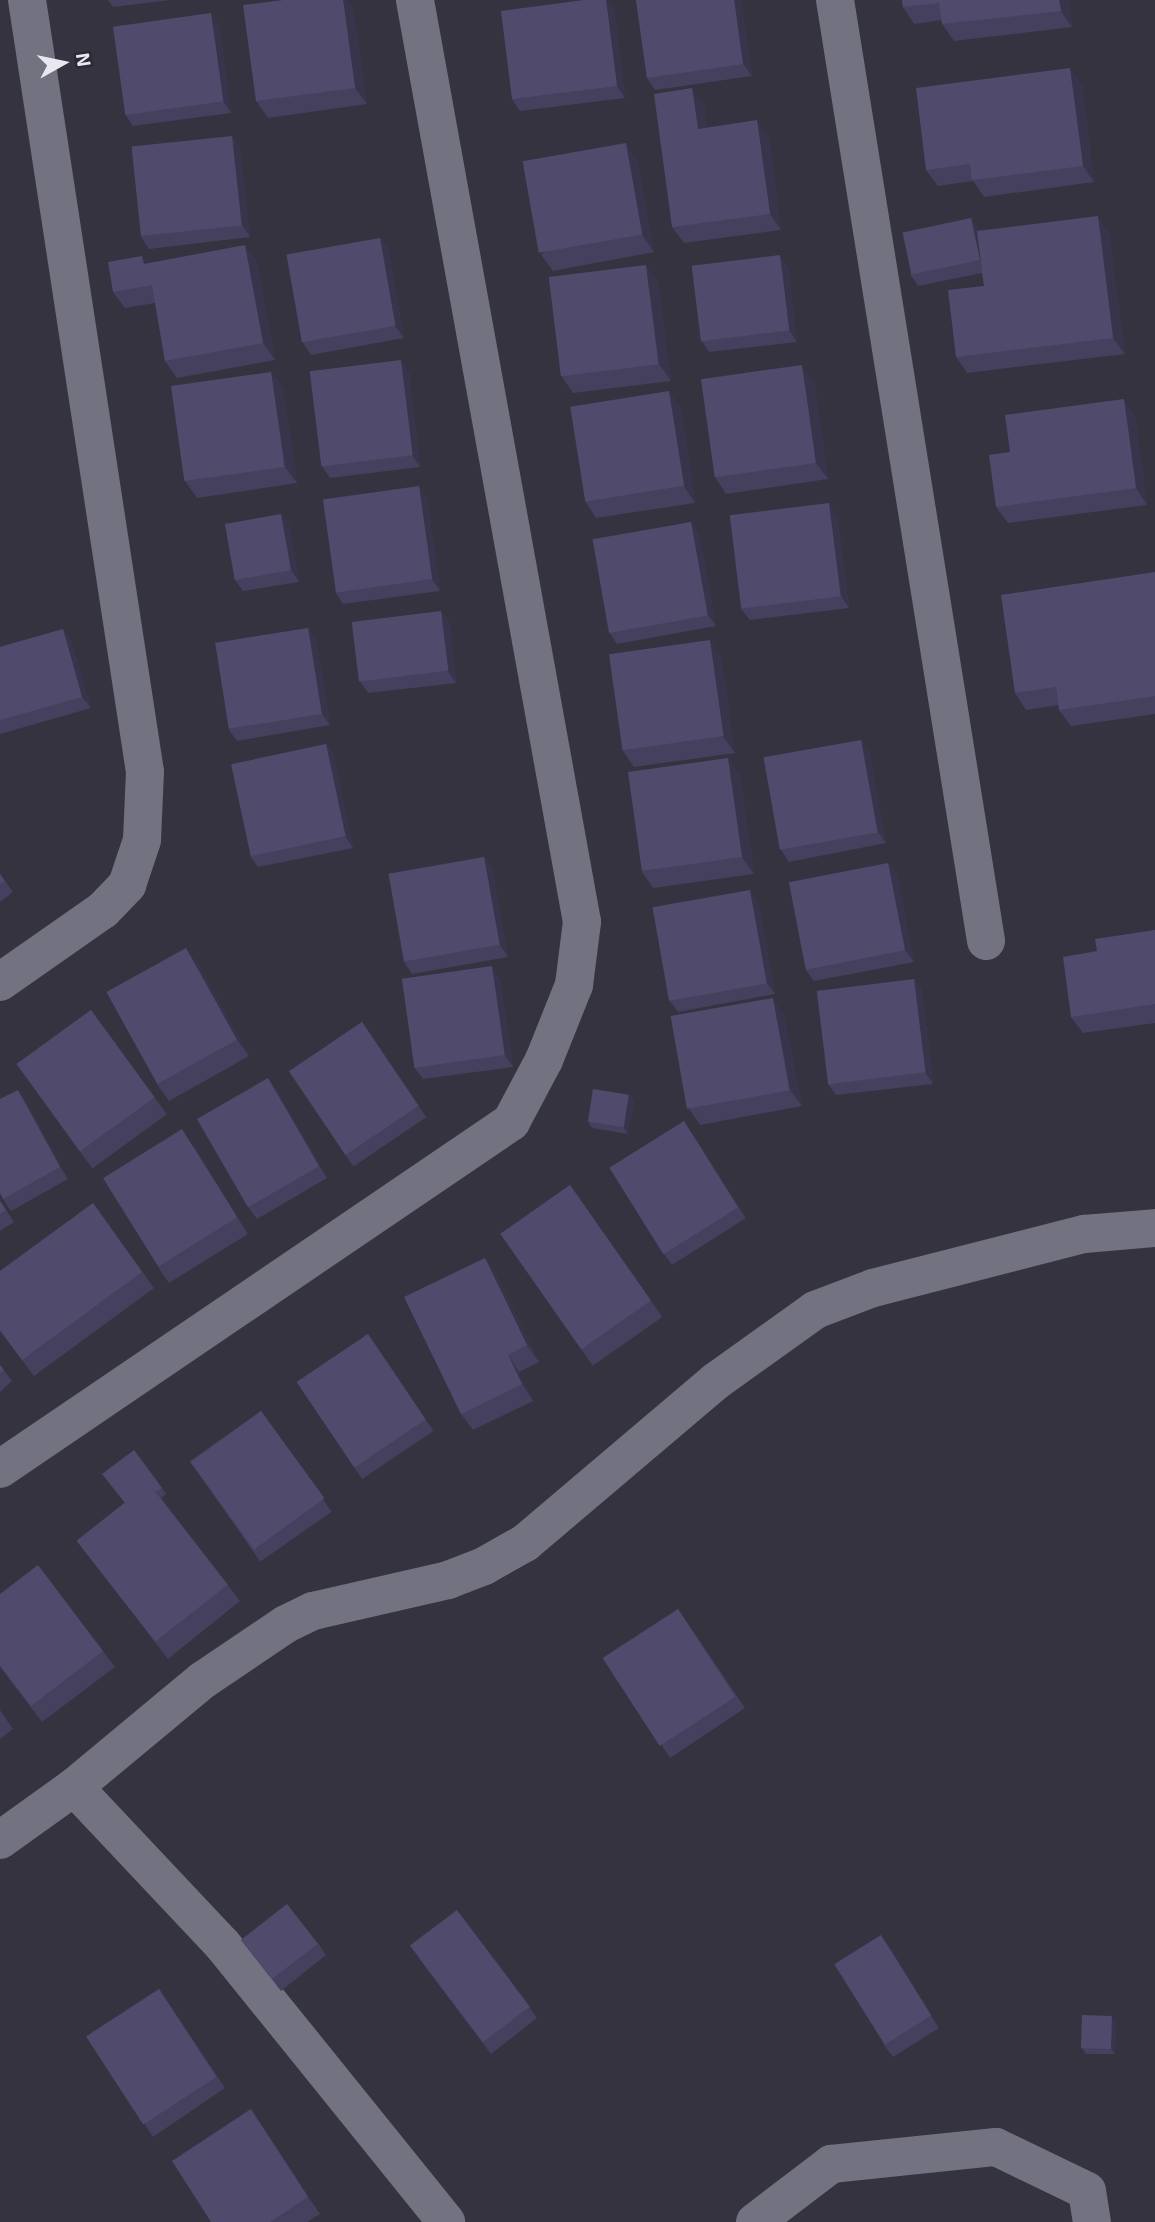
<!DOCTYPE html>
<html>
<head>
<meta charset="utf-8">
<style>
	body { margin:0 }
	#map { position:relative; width:1155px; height:2222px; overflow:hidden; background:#34333f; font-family:"Exo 2",sans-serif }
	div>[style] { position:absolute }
	.street>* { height:38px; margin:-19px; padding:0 19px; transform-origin:19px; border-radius:19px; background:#737280 }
	.wall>* { inset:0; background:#45405e; transform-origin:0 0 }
	.shaded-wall>* { inset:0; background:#38344c }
	.building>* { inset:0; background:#504b6d; transform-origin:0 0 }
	span { translate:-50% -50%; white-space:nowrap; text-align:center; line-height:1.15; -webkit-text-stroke:5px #2a2935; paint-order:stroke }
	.north { position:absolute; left:28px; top:28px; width:70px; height:70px; -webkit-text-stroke:5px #2a2935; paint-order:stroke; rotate:81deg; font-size:19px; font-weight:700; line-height:28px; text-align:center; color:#e9e8f0 }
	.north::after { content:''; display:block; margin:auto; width:24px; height:32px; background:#e9e8f0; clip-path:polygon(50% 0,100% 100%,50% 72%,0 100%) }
</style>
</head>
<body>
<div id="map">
	<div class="street">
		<i style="left:835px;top:0;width:953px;rotate:80.88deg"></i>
		<i style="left:0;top:982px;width:126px;rotate:-35deg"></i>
		<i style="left:103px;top:910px;width:35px;rotate:-46deg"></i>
		<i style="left:127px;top:885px;width:47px;rotate:-71.6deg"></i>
		<i style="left:142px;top:840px;width:68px;rotate:-87.5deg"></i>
		<i style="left:145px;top:772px;width:781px;rotate:-98.69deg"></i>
		<i style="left:0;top:1469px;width:618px;rotate:-34.18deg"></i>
		<i style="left:511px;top:1122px;width:70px;rotate:-62deg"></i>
		<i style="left:544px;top:1060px;width:81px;rotate:-68.2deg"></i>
		<i style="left:574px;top:985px;width:64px;rotate:-82.8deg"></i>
		<i style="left:582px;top:922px;width:937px;rotate:-100.27deg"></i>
		<i style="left:74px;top:1787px;width:216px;rotate:46.7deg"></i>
		<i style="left:222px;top:1944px;width:357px;rotate:51.1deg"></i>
		<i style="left:0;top:1840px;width:91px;rotate:-35.6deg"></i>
		<i style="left:74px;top:1787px;width:168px;rotate:-39.7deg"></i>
		<i style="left:203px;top:1680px;width:100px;rotate:-34deg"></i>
		<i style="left:286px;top:1624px;width:30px;rotate:-26deg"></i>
		<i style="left:313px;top:1611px;width:139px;rotate:-12.9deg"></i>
		<i style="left:448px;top:1580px;width:39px;rotate:-21deg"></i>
		<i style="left:484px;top:1566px;width:47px;rotate:-29.3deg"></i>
		<i style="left:525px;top:1543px;width:250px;rotate:-40.3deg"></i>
		<i style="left:716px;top:1381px;width:122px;rotate:-35.6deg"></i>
		<i style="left:815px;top:1310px;width:62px;rotate:-20.8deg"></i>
		<i style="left:873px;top:1288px;width:218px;rotate:-14.4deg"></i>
		<i style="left:1084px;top:1234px;width:71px;rotate:-4.8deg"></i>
		<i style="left:755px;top:2222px;width:96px;rotate:-37.3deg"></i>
		<i style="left:831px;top:2164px;width:166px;rotate:-5.9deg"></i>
		<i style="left:996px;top:2147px;width:101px;rotate:25.8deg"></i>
		<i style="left:1087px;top:2191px;width:31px;rotate:81deg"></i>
	</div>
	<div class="wall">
		<i style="clip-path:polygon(108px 0,171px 0,113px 7px)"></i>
		<i style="clip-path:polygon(283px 0,347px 0,353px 9px,367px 104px,268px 118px,256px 101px)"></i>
		<i style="clip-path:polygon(584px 0,608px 0,614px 9px,625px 98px,520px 111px,512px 99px)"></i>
		<i style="clip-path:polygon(636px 0,741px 0,752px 76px,655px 90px,647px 78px)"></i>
		<i style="clip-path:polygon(902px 0,1069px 0,1072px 27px,954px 41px,942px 24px,942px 20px,914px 24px,903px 7px)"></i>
		<i style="clip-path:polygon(219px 24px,231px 113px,133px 126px,125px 114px)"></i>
		<i style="clip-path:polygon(1082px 84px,1094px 182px,984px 197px,973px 181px,938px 186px,926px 170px)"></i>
		<i style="clip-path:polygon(692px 88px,704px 105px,707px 128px,769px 137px,781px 230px,684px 243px,672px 227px)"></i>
		<i style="clip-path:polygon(232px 136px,240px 148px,250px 237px,149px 249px,141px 237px)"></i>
		<i style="clip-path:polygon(637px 160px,654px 252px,553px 271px,541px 255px)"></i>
		<i style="clip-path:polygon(971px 218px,979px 231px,1109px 233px,1125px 354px,967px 373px,956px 357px,984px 286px,982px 273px,918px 286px,910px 274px)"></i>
		<i style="clip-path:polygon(380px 238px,388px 249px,404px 338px,311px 355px,303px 343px)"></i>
		<i style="clip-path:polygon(257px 262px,275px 360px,177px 378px,165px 361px,155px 303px,125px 308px,113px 292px,147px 263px)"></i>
		<i style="clip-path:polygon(788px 266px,797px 342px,709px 352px,701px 340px)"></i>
		<i style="clip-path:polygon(658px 281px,671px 381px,573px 393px,562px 377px)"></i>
		<i style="clip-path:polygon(271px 372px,283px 388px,297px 483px,197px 498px,185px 481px)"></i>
		<i style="clip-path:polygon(409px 372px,420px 467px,330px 478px,322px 466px)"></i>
		<i style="clip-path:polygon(814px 381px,828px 479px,726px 494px,715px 477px)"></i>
		<i style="clip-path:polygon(681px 407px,695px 503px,596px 518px,585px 501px)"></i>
		<i style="clip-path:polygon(1135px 416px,1147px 505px,1008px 523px,996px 507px,1010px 452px)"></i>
		<i style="clip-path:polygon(419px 486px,427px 498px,440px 591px,343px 604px,335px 592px)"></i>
		<i style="clip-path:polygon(281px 514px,289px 525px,299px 582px,243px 591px,235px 580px)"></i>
		<i style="clip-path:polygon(837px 515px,849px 608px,750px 620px,741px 609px)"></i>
		<i style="clip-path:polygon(691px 522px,699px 534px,716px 626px,617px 644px,609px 632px)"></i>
		<i style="clip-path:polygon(1155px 572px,1155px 714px,1071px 726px,1059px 710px,1059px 705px,1026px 710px,1015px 693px)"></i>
		<i style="clip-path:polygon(441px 611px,450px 623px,456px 683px,368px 693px,360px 681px)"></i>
		<i style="clip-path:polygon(308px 628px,316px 640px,330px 725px,237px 741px,229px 730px)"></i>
		<i style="clip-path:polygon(63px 629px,71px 641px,91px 708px,0 734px,0 647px)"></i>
		<i style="clip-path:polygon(721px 656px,735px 753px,634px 767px,623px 751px)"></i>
		<i style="clip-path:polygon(861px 740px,869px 752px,886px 843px,789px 862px,781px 850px)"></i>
		<i style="clip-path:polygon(326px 744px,334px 756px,353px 848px,258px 867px,250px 856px)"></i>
		<i style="clip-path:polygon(740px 775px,754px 874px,653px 888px,642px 872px)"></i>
		<i style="clip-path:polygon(484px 857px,492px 869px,508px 957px,412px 974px,404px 962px)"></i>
		<i style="clip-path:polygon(888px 863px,897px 874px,914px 962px,814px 981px,806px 970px)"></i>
		<i style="clip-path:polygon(0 874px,13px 892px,0 902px)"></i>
		<i style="clip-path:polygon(758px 902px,775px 994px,678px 1012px,669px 1000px)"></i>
		<i style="clip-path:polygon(1155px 930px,1155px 1023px,1083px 1033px,1071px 1017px,1097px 951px)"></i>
		<i style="clip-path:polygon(198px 964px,249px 1056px,169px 1101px,157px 1084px)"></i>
		<i style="clip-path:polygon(500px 978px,513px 1067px,423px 1079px,414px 1067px)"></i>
		<i style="clip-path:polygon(914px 979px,922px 990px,933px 1084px,836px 1095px,828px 1084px)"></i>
		<i style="left:91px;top:1010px;width:129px;height:92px;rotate:54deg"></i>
		<i style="clip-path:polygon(784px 1014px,802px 1106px,700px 1125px,689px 1109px)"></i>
		<i style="left:362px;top:1022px;width:115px;height:88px;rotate:56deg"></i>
		<i style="clip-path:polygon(276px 1089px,327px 1178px,257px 1219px,248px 1207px)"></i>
		<i style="clip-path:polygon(629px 1095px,634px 1101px,628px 1134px,592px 1128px,588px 1122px)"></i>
		<i style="clip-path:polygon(26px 1101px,68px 1179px,11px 1211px,3px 1199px)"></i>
		<i style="clip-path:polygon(692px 1133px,746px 1218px,672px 1265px,664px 1254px)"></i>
		<i style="clip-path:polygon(194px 1146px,248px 1234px,169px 1283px,158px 1267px)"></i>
		<i style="left:570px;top:1185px;width:161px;height:85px;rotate:55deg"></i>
		<i style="clip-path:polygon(0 1201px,14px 1222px,0 1231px)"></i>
		<i style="clip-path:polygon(93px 1203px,154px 1288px,34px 1376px,0 1331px)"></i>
		<i style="clip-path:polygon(485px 1258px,496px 1275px,539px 1362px,519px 1372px,533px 1401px,473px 1430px,461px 1414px)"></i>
		<i style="left:368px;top:1334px;width:117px;height:86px;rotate:56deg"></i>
		<i style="clip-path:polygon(0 1365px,12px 1381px,0 1392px)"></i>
		<i style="left:261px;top:1411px;width:123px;height:87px;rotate:55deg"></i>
		<i style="clip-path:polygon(134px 1450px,166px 1494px,161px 1498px,228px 1585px,240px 1601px,168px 1659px,77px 1541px,124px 1503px)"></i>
		<i style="clip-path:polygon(0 1594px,103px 1651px,115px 1667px,42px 1722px,0 1667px)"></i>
		<i style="clip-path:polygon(678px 1609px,745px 1708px,670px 1758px,662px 1746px)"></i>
		<i style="clip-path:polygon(0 1710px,13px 1729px,0 1739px)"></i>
		<i style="clip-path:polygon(241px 1940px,318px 1943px,326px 1955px,281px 1991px)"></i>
		<i style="clip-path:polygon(889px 1946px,939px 2028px,893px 2057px,884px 2045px)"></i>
		<i style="clip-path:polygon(418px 1957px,529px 2007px,537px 2018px,491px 2054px)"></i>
		<i style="clip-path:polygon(159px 1989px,225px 2088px,153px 2137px,145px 2125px)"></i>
		<i style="clip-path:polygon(1116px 2022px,1115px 2054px,1086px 2054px,1082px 2048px)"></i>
		<i style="clip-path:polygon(262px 2126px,320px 2214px,307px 2222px,211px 2222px)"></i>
	</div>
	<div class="shaded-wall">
		<i style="clip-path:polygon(343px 0,347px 0,353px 9px,367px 104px,355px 88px)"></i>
		<i style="clip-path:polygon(606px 0,608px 0,614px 9px,625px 98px,617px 86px)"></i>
		<i style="clip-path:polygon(734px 0,741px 0,752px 76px,743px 64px)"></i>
		<i style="clip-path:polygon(1059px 0,1069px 0,1072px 27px,1061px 11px)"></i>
		<i style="clip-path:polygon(211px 13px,219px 24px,231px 113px,223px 101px)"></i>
		<i style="clip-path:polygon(1070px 68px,1082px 84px,1094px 182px,1083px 166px)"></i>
		<i style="clip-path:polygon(692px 88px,704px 105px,709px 145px,698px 129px)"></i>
		<i style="clip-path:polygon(757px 120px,769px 137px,781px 230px,770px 214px)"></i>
		<i style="clip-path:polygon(232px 136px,240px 148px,250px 237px,242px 225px)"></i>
		<i style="clip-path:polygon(626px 143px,637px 160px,654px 252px,642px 235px)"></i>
		<i style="clip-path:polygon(1098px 216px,1109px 233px,1125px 354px,1113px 338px)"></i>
		<i style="clip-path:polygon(971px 218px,979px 230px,988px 271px,980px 260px)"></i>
		<i style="clip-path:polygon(380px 238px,388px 249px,404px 338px,395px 326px)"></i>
		<i style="clip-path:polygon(245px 245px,257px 262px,275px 360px,263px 343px)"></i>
		<i style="clip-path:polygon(780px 255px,788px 266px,797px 342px,789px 330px)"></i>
		<i style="clip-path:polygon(646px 265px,658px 281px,671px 381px,659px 364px)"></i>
		<i style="clip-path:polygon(401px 360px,409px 372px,420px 467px,412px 455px)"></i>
		<i style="clip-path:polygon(802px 365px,814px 381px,828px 479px,816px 463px)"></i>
		<i style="clip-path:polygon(271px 372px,283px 388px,297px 483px,285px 467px)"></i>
		<i style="clip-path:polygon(669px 391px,681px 407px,695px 503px,684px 486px)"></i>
		<i style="clip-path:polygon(1124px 399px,1135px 416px,1147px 505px,1136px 488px)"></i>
		<i style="clip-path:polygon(419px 486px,427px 498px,440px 591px,432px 579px)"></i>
		<i style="clip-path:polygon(829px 503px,837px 515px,849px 608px,841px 596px)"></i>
		<i style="clip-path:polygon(281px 514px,289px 525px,299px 582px,291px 570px)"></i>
		<i style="clip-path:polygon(691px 522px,699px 534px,716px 626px,708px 615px)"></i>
		<i style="clip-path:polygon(441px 611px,450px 623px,456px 683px,448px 671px)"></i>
		<i style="clip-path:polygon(308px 628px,316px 640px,330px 725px,322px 714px)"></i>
		<i style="clip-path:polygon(63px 629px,71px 641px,91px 708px,82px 697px)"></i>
		<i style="clip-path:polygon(710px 640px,721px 656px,735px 753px,723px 736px)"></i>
		<i style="clip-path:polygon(861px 740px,869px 752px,886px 843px,878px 832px)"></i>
		<i style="clip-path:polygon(326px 744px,334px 756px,353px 848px,345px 836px)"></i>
		<i style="clip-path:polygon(728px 758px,740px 775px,754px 874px,742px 857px)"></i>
		<i style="clip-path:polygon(484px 857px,492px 869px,508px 957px,500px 945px)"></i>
		<i style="clip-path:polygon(888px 863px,897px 874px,914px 962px,905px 950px)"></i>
		<i style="clip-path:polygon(750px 890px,758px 902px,775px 994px,767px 983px)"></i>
		<i style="clip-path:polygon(186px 948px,198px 964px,249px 1056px,237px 1040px)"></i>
		<i style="clip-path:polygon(492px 966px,500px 978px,513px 1067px,505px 1055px)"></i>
		<i style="clip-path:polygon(914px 979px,922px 990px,933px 1084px,925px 1072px)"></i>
		<i style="clip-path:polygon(773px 998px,784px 1014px,802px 1106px,790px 1090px)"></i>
		<i style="clip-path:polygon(268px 1078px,276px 1089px,327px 1178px,319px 1166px)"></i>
		<i style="clip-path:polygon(18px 1090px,26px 1101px,68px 1179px,60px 1167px)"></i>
		<i style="clip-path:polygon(629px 1095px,634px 1101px,628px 1134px,624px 1128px)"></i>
		<i style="clip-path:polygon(684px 1121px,692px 1133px,746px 1218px,738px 1207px)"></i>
		<i style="clip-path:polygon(182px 1129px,194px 1146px,248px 1234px,237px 1217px)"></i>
		<i style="clip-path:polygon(485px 1258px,496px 1275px,539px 1362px,527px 1345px)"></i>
		<i style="clip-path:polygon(508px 1355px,519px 1372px,533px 1401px,522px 1384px)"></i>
		<i style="clip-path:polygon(881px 1935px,889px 1946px,939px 2028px,931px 2016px)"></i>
		<i style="clip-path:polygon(1112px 2016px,1116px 2022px,1115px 2054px,1111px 2048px)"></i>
		<i style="clip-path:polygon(251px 2109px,262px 2126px,320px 2214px,308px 2197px)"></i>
	</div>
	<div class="building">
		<i style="clip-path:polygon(283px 0,343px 0,355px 88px,256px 101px,243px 5px)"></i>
		<i style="clip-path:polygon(584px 0,606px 0,617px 86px,512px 99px,501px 11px)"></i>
		<i style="clip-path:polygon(636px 0,734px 0,743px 64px,647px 78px)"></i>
		<i style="clip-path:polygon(902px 0,1059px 0,1061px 11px,942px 24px,939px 3px,903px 7px)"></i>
		<i style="left:211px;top:13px;width:89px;height:99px;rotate:82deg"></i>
		<i style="clip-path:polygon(1070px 68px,1083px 166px,972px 180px,970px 164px,926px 170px,916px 88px)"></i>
		<i style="clip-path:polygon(692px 88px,698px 129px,757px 120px,770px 214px,672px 227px,654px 94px)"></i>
		<i style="left:232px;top:136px;width:90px;height:101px;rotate:84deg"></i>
		<i style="left:626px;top:143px;width:93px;height:105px;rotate:80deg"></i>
		<i style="clip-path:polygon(1098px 216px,1113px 338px,956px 357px,948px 290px,984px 286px,977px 231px)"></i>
		<i style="left:971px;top:218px;width:43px;height:70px;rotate:78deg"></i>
		<i style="left:380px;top:238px;width:89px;height:95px;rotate:80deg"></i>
		<i style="clip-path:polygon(245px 245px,263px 343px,165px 361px,152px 285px,113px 292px,108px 262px,142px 256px,144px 264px)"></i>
		<i style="left:780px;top:255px;width:76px;height:89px;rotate:83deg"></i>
		<i style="left:646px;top:265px;width:100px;height:98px;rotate:83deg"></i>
		<i style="left:401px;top:360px;width:96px;height:92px;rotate:83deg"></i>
		<i style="left:802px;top:365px;width:99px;height:102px;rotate:82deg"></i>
		<i style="left:271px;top:372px;width:96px;height:101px;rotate:82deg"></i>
		<i style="left:669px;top:391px;width:96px;height:100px;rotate:81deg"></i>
		<i style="clip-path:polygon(1124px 399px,1136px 488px,996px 507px,989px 455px,1010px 452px,1005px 415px)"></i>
		<i style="left:419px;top:486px;width:94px;height:97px;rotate:82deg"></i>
		<i style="left:829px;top:503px;width:94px;height:100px;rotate:83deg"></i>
		<i style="left:281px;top:514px;width:57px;height:57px;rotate:80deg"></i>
		<i style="left:691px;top:522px;width:95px;height:100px;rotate:80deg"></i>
		<i style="clip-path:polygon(1155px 572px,1155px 696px,1059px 710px,1056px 687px,1015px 693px,1001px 595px)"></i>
		<i style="left:441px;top:611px;width:60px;height:90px;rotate:83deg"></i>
		<i style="left:308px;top:628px;width:87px;height:94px;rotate:81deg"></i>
		<i style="clip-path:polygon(63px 629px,82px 697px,0 720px,0 647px)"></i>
		<i style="left:710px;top:640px;width:97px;height:102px;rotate:82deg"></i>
		<i style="left:861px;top:740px;width:94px;height:99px;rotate:80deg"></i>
		<i style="left:326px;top:744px;width:94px;height:97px;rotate:78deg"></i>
		<i style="left:728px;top:758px;width:100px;height:101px;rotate:82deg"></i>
		<i style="left:484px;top:857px;width:89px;height:97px;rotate:80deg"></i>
		<i style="left:888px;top:863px;width:89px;height:101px;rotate:79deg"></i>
		<i style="clip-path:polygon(0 874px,5px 881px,0 884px)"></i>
		<i style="left:750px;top:890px;width:95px;height:99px;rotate:80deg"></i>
		<i style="clip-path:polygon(1155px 930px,1155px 1004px,1071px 1017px,1063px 957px,1097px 951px,1095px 939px)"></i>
		<i style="left:186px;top:948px;width:105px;height:91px;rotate:61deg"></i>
		<i style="left:492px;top:966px;width:90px;height:91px;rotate:82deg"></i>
		<i style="left:914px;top:979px;width:94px;height:98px;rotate:83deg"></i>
		<i style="left:773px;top:998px;width:94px;height:104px;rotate:80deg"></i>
		<i style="left:91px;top:1010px;width:108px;height:92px;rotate:54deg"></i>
		<i style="left:362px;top:1022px;width:101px;height:88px;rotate:56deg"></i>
		<i style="left:268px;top:1078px;width:102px;height:82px;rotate:60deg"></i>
		<i style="left:593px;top:1089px;width:36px;height:33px;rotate:9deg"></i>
		<i style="clip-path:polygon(18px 1090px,60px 1167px,3px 1199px,0 1193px,0 1099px)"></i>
		<i style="left:684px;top:1121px;width:102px;height:88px;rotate:58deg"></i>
		<i style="left:182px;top:1129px;width:104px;height:93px;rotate:58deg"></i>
		<i style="left:570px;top:1185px;width:141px;height:85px;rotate:55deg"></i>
		<i style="clip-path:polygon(0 1201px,6px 1210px,0 1214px)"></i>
		<i style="clip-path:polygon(93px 1203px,142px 1272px,22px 1360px,0 1330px,0 1271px)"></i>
		<i style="clip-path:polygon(485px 1258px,527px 1345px,508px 1355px,522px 1384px,461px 1414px,404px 1297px)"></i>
		<i style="left:368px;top:1334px;width:103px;height:86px;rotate:56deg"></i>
		<i style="clip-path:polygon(0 1365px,4px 1370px,0 1373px)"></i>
		<i style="left:261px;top:1411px;width:108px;height:87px;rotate:54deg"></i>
		<i style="clip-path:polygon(134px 1450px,162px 1488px,156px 1492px,149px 1484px,125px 1503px,102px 1474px)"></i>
		<i style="left:149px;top:1484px;width:128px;height:92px;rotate:52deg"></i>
		<i style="clip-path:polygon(38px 1565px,103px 1651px,31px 1706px,0 1665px,0 1594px)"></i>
		<i style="left:678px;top:1609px;width:105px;height:90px;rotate:57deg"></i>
		<i style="left:287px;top:1904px;width:50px;height:58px;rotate:52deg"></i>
		<i style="left:457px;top:1910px;width:121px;height:59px;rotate:53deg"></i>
		<i style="left:881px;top:1935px;width:95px;height:55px;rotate:58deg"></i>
		<i style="left:159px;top:1989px;width:105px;height:87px;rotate:57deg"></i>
		<i style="left:1082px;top:2015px;width:30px;height:33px;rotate:2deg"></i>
		<i style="clip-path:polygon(251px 2109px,308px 2197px,270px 2222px,211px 2222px,172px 2161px)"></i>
	</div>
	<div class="north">N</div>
</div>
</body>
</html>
